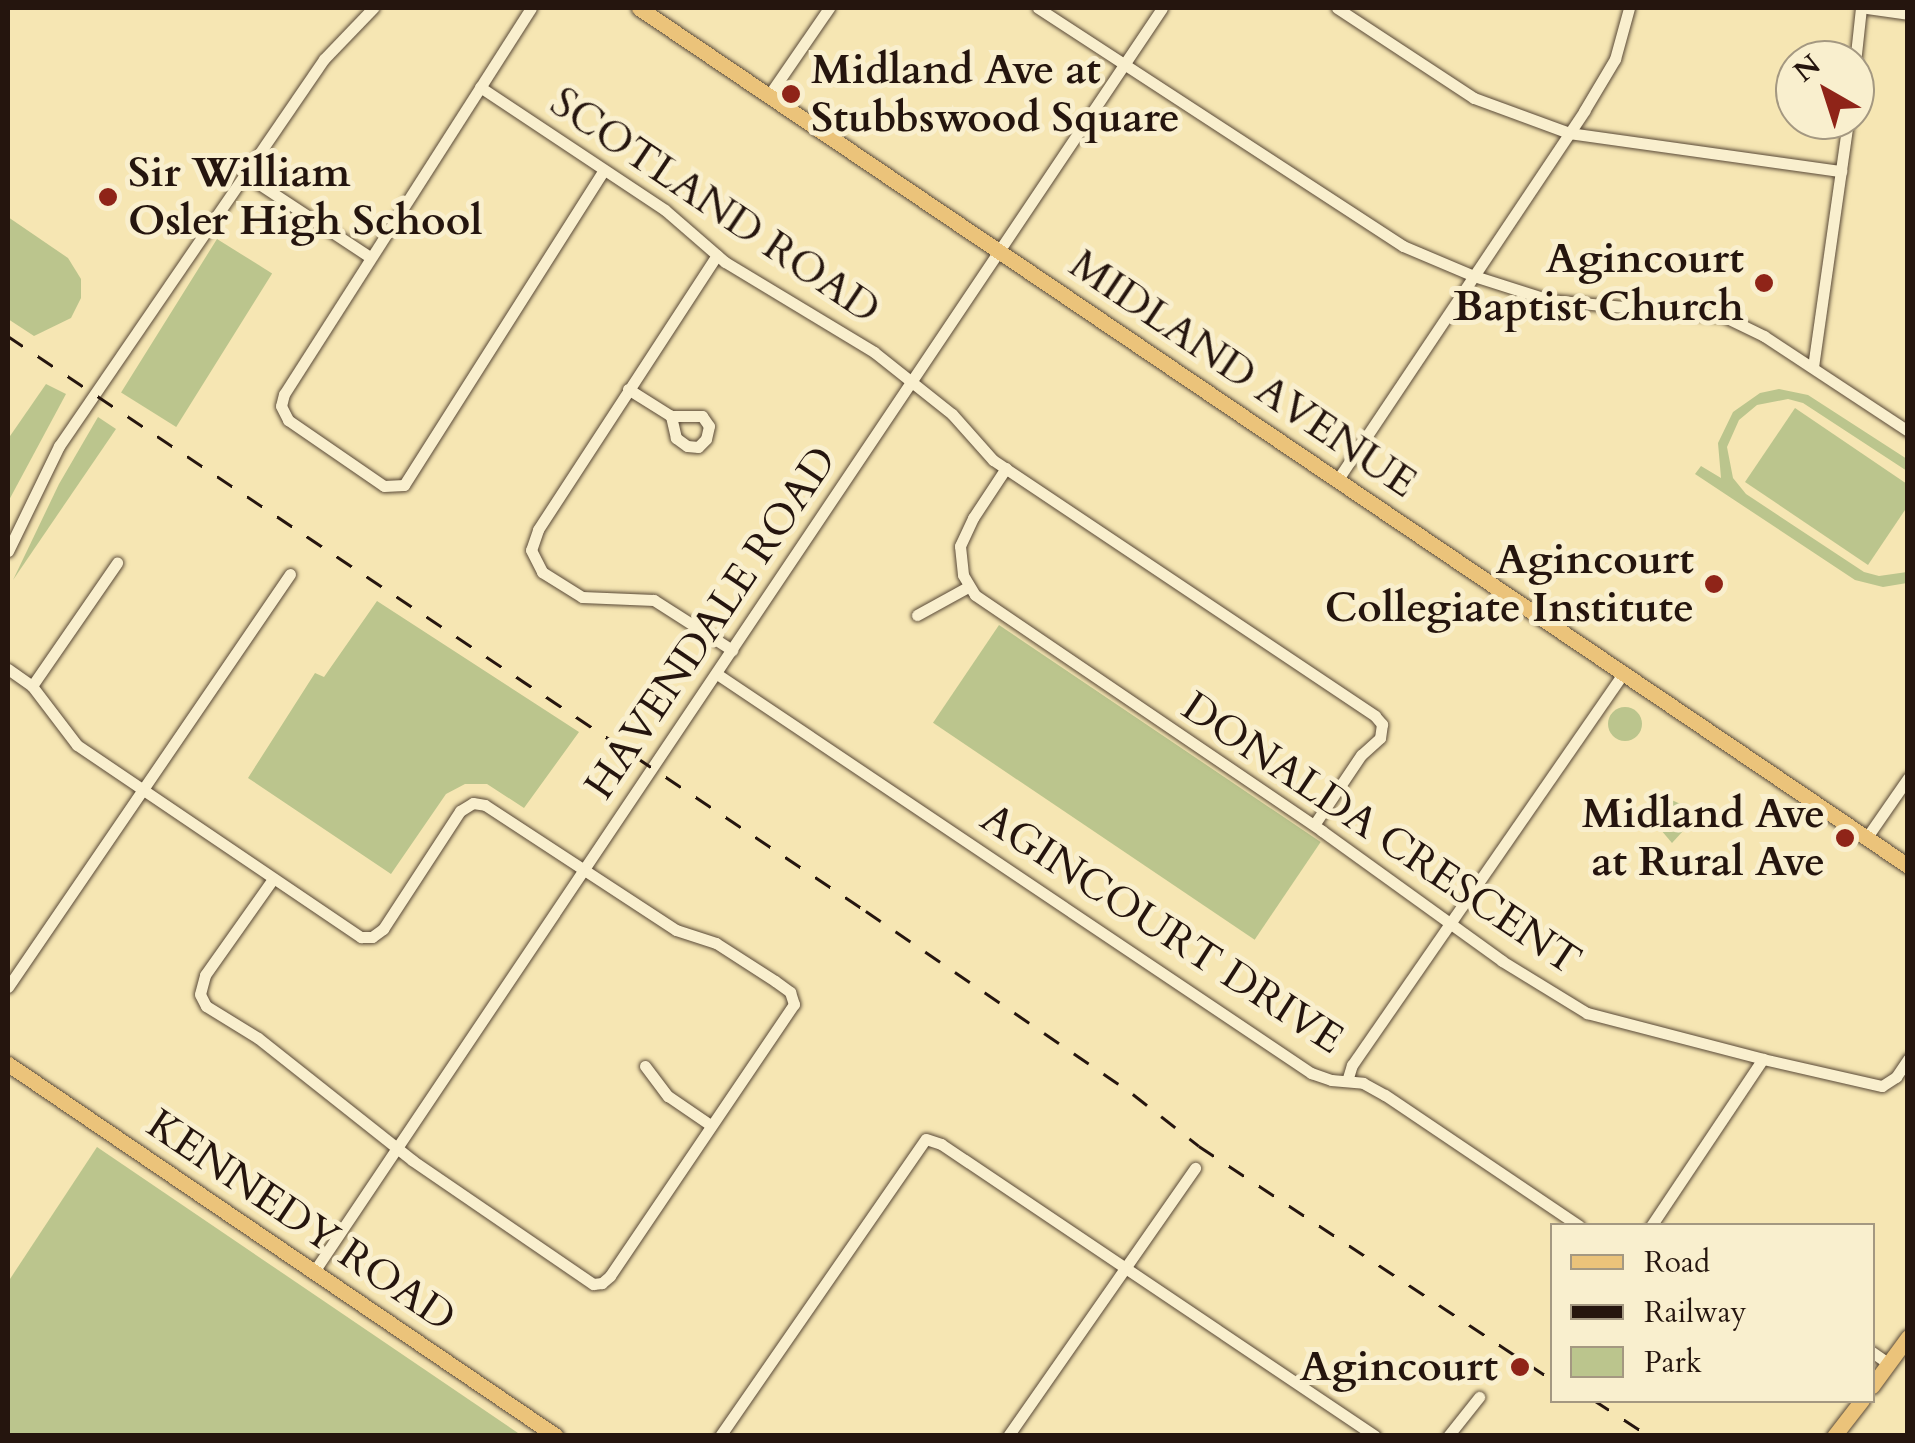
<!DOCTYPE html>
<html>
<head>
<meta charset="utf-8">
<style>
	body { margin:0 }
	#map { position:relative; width:1915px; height:1443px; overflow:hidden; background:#f6e6b3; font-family:Cardo,serif }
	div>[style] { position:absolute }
	.green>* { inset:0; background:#bbc58d; transform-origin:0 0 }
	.round { border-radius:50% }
	.roads { filter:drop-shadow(0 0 2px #594937) drop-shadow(0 0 2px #594937) }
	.minor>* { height:11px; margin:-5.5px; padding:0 5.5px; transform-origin:5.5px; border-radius:5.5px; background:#f9efce }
	.major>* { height:15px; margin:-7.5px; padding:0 7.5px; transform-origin:7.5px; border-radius:7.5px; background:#ebc37a }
	.rail>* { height:2.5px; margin-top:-1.25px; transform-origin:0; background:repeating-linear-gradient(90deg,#25150e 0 18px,transparent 0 36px) }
	.dots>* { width:28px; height:28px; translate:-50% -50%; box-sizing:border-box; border:5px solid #f9efce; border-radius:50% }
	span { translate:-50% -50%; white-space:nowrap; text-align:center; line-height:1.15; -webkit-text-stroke:10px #f9efce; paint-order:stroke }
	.poi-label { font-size:42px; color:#25150e; font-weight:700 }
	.left { translate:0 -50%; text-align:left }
	.right { translate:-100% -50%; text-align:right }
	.street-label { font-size:42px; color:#25150e }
	.frame { position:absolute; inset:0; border:10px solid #25150e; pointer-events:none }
	.legend { position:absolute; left:1550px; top:1223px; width:325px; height:180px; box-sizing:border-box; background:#f9efce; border:2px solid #a49881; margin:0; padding:12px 18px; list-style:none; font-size:30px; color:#25150e }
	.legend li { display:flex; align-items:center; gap:20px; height:50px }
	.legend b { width:50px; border:2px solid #a49881 }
	.north { position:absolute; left:1775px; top:40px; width:100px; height:100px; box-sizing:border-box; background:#f9efce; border:2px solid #a49881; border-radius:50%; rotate:321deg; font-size:28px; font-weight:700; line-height:40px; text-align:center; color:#25150e }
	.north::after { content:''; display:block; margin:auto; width:35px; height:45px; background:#8f2418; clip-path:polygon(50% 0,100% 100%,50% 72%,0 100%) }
</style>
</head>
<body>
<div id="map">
	<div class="green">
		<i style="clip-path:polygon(8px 217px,68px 258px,81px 279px,81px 298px,71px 318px,34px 336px,8px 319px)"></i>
		<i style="left:217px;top:239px;width:65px;height:181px;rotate:32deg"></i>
		<i style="clip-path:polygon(46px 384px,66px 394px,8px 502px,8px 439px)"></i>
		<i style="clip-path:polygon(1779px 389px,1808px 395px,1907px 459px,1907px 471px,1803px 403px,1788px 399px,1757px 405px,1739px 420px,1727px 447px,1733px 478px,1746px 494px,1864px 572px,1879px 576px,1907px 572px,1907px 583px,1883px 587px,1855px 580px,1695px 474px,1701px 466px,1721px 478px,1718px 443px,1733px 412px,1760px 393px)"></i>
		<i style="clip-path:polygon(1795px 408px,1907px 484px,1907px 507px,1868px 565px,1745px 482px)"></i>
		<i style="clip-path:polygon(98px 417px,116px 429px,13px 580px,59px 484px)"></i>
		<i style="clip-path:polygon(377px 601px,579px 732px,524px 808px,487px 784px,465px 784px,446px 794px,391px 874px,248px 778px,315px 673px,324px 677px)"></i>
		<i style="left:999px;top:625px;width:388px;height:118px;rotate:34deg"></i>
		<i class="round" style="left:1608px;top:707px;width:34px;height:34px"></i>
		<i style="clip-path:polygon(1667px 798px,1692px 809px,1683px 831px,1672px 843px,1655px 823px)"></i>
		<i style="clip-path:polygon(97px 1147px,521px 1435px,8px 1435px,8px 1282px)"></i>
	</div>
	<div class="roads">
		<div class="minor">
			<i style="left:531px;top:8px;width:458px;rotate:122.6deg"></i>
			<i style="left:284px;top:394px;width:12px;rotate:104deg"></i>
			<i style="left:281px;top:406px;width:16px;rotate:63deg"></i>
			<i style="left:288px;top:420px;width:116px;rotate:34.5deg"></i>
			<i style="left:384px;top:486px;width:20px;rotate:-3deg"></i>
			<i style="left:404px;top:485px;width:373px;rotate:-57.6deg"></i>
			<i style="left:1038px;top:8px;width:436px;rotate:33.1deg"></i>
			<i style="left:1403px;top:246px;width:77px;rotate:22.9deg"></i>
			<i style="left:1474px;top:276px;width:79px;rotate:17.7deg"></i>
			<i style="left:1549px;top:300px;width:175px;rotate:5.3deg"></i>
			<i style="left:1723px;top:316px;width:46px;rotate:26deg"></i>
			<i style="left:1764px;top:336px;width:173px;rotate:33.4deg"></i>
			<i style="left:1337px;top:8px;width:164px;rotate:33.3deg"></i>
			<i style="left:1474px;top:98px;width:101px;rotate:20.2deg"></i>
			<i style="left:1569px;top:133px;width:275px;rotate:8deg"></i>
			<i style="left:1867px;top:8px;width:41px;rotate:8.3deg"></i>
			<i style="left:1855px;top:63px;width:55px;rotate:-83.8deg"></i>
			<i style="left:480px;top:87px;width:222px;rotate:33.6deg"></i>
			<i style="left:665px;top:210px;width:79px;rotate:40.9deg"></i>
			<i style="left:725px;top:262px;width:174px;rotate:31.1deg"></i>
			<i style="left:874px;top:352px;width:100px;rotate:38.5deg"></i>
			<i style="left:952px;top:414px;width:62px;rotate:48.3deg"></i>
			<i style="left:993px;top:460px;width:460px;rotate:33.8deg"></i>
			<i style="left:1375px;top:716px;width:11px;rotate:49deg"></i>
			<i style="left:1382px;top:724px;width:14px;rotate:98deg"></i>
			<i style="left:1380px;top:738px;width:25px;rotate:138deg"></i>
			<i style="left:1361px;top:755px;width:84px;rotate:123.9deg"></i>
			<i style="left:769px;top:95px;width:106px;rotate:-55.4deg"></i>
			<i style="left:244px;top:174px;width:151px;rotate:33.4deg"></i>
			<i style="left:717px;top:255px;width:328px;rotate:123.1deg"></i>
			<i style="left:538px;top:530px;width:21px;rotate:109deg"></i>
			<i style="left:531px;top:550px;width:25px;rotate:63deg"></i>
			<i style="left:542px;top:572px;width:47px;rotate:32deg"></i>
			<i style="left:582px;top:597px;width:72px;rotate:2.4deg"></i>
			<i style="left:654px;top:600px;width:93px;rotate:32.7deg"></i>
			<i style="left:1813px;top:367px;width:249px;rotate:-81.9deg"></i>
			<i style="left:628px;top:389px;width:51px;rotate:32.1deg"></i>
			<i style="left:671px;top:416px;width:31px"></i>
			<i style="left:702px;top:416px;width:12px;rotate:55deg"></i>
			<i style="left:709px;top:426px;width:13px;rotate:103deg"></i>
			<i style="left:706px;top:439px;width:11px;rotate:135deg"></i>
			<i style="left:698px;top:447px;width:11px;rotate:-175deg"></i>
			<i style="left:687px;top:446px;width:14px;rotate:-144deg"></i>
			<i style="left:676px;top:438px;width:23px;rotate:-103deg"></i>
			<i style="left:1006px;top:468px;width:60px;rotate:123.4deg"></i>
			<i style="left:973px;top:518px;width:31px;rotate:115deg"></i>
			<i style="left:960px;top:546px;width:29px;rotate:84deg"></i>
			<i style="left:963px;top:575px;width:23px;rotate:59deg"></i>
			<i style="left:975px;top:595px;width:420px;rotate:34.2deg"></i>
			<i style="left:1322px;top:831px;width:222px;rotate:35.8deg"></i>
			<i style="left:1502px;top:961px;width:100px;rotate:31.5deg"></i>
			<i style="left:1587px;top:1013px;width:182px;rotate:14.6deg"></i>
			<i style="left:1763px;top:1059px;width:122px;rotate:12.8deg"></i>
			<i style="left:1882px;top:1086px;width:17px;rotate:-33deg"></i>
			<i style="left:1896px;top:1077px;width:22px;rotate:-56deg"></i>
			<i style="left:1338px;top:479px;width:443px;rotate:-56.2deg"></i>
			<i style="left:1584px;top:111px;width:61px;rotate:-59.2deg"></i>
			<i style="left:1615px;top:59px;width:53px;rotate:-74.6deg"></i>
			<i style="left:8px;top:551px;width:117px;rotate:-64.1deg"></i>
			<i style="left:59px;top:446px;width:469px;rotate:-55.6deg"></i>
			<i style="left:324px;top:59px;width:71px;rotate:-46.1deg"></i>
			<i style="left:917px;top:615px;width:58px;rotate:-28.8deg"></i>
			<i style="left:8px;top:669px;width:29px;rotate:35deg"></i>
			<i style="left:32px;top:686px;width:74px;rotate:52.7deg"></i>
			<i style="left:77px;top:745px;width:343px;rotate:34.1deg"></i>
			<i style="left:361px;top:937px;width:11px"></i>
			<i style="left:372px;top:937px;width:14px;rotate:-36deg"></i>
			<i style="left:383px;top:929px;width:141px;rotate:-56.9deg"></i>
			<i style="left:460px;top:811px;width:15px;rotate:-32deg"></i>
			<i style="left:473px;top:803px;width:12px;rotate:9deg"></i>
			<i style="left:485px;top:805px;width:228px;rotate:33.2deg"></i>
			<i style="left:676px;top:930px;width:42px;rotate:18deg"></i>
			<i style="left:716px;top:943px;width:70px;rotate:32.8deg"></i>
			<i style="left:775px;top:981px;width:19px;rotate:36deg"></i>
			<i style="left:790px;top:992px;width:13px;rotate:72deg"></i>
			<i style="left:794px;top:1004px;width:328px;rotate:124.1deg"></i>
			<i style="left:610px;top:1276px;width:11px;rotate:139deg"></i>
			<i style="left:602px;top:1283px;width:9px;rotate:174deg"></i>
			<i style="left:593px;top:1284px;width:219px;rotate:-145.6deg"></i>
			<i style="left:412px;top:1160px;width:196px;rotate:-141.6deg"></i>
			<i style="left:258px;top:1038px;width:61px;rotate:-148.4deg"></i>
			<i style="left:206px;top:1006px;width:13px;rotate:-117deg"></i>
			<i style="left:200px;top:994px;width:20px;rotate:-75deg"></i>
			<i style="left:205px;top:975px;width:118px;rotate:-54.7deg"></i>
			<i style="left:717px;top:674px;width:716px;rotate:33.89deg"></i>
			<i style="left:1311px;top:1073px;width:21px;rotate:19deg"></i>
			<i style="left:1331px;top:1080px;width:32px;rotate:5deg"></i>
			<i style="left:1363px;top:1083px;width:25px;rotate:29deg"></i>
			<i style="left:1385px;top:1095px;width:234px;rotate:34deg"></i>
			<i style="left:32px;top:686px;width:150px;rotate:-55.4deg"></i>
			<i style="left:1867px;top:837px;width:72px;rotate:-55.2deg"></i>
			<i style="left:8px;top:987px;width:500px;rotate:-55.67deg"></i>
			<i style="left:645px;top:1066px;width:38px;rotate:53deg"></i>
			<i style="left:668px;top:1096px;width:50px;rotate:34.3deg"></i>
			<i style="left:1347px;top:1081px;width:17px;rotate:-73deg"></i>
			<i style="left:1352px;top:1065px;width:477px;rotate:-55.3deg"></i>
			<i style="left:1651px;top:1226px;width:201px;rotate:-56.2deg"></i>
			<i style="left:313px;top:1273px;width:1523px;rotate:-56.13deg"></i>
			<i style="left:1872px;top:1352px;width:21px;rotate:35deg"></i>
			<i style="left:720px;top:1436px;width:361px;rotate:-55.3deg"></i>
			<i style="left:926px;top:1139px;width:16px;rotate:18deg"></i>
			<i style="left:941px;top:1144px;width:523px;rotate:33.93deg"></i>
			<i style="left:1008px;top:1436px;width:327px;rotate:-55.1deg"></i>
			<i style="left:1448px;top:1436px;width:50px;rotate:-51.5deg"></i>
		</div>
		<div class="major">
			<i style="left:639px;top:8px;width:1532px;rotate:34.06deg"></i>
			<i style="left:8px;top:1064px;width:662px;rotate:34.17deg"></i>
			<i style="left:1872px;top:1386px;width:61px;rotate:-53.7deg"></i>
			<i style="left:1834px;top:1436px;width:46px;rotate:-52.1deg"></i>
		</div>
	</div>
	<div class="rail">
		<i style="left:8px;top:336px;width:1033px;rotate:33.83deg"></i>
		<i style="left:866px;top:911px;width:324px;rotate:34.4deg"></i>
		<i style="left:1133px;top:1094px;width:84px;rotate:38.2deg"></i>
		<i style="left:1199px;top:1146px;width:424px;rotate:33.5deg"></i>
		<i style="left:1594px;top:1400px;width:66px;rotate:33.2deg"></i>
	</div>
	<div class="dots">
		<i style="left:791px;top:94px;background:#8f2418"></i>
		<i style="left:108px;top:197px;background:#8f2418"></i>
		<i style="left:1764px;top:283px;background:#8f2418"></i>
		<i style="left:1714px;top:584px;background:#8f2418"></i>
		<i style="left:1845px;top:838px;background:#8f2418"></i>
		<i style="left:1520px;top:1367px;background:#8f2418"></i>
	</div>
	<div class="poi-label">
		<span class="left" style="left:811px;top:94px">Midland Ave at<br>Stubbswood Square</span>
		<span class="left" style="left:128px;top:197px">Sir William<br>Osler High School</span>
		<span class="right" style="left:1744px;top:283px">Agincourt<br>Baptist Church</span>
		<span class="right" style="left:1694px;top:584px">Agincourt<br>Collegiate Institute</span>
		<span class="right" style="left:1825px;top:838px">Midland Ave<br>at Rural Ave</span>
		<span class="right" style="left:1498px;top:1367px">Agincourt</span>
	</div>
	<div class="street-label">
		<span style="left:715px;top:206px;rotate:34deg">SCOTLAND ROAD</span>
		<span style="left:1243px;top:374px;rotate:34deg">MIDLAND AVENUE</span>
		<span style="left:711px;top:623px;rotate:-56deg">HAVENDALE ROAD</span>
		<span style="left:1381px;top:834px;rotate:34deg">DONALDA CRESCENT</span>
		<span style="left:1162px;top:929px;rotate:33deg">AGINCOURT DRIVE</span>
		<span style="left:301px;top:1221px;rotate:34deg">KENNEDY ROAD</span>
	</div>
	<div class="frame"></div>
	<ul class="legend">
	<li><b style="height:12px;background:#ebc37a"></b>Road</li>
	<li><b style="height:12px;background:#25150e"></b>Railway</li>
	<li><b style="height:28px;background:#bbc58d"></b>Park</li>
	</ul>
	<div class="north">N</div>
</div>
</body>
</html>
